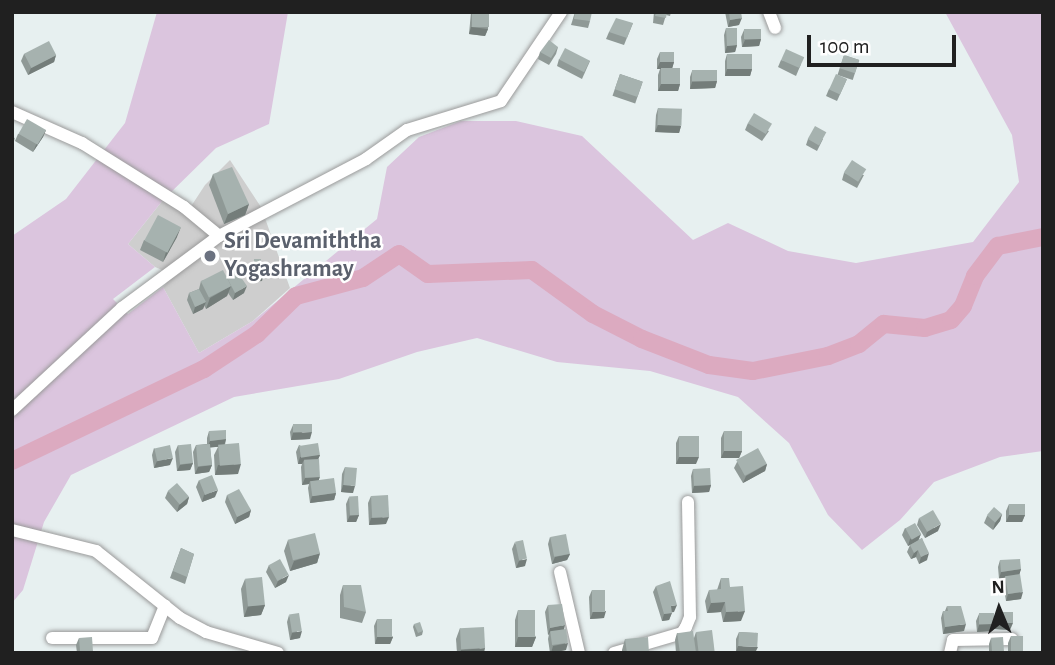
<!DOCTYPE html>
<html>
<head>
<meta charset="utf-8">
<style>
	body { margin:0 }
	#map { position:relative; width:1055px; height:665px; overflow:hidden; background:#e7f0f0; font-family:"Alegreya Sans",sans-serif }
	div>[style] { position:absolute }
	.religious>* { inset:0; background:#cecece }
	.wetland>* { inset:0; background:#dbc5de }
	.river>* { height:18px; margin:-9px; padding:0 9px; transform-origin:9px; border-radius:9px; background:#dcaac0 }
	.roads { filter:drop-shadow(0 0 2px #9a9a9a) drop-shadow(0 0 2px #9a9a9a) }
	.minor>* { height:12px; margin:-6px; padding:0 6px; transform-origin:6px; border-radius:6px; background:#fff }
	.wall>* { inset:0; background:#8f9996; transform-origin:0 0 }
	.shaded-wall>* { inset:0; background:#747d7a }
	.building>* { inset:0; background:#a6b2af; transform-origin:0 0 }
	.dots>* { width:19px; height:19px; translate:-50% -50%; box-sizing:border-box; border:4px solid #fff; border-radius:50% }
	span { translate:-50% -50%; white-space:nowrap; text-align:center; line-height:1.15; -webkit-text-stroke:5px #fff; paint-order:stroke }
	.worship-label { font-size:24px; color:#5b616d; font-weight:700 }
	.left { translate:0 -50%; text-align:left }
	.frame { position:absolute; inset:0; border:14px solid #202020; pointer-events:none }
	.north { position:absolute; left:964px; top:574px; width:70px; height:70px; -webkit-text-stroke:5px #fff; paint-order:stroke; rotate:358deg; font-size:19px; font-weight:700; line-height:28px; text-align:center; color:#202020 }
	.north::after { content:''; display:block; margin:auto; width:24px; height:32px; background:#202020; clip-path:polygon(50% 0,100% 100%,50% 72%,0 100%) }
	.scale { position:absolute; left:807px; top:35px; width:149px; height:32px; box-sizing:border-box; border:4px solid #202020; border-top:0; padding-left:9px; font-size:21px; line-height:24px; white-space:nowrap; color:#202020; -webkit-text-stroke:5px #fff; paint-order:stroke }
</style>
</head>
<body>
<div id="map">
	<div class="religious">
		<i style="clip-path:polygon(230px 160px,261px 207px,290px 288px,253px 321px,199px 353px,163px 287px,174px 275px,155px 267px,128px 244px,163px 200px,186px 214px,205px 185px)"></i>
	</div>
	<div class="wetland">
		<i style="clip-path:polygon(157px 12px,288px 12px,269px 124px,216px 148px,163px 200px,128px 244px,155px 267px,113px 299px,128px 314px,163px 287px,199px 353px,253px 321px,377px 219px,387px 167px,419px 137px,461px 121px,516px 121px,582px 136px,693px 240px,728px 223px,788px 251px,856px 263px,973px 242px,1019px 182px,1012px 135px,945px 12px,1043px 12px,1043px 451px,1000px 457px,934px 482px,900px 520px,862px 550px,828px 515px,789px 443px,738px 397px,650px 371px,557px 362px,477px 338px,417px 352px,339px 379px,234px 397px,71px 475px,44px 522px,23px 590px,12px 603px,12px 236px,66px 199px,125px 123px)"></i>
	</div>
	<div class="river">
		<i style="left:12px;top:461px;width:213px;rotate:-25.6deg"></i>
		<i style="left:204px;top:369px;width:64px;rotate:-33.4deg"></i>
		<i style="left:257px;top:334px;width:54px;rotate:-44.3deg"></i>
		<i style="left:296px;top:296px;width:69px;rotate:-15deg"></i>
		<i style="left:363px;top:278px;width:43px;rotate:-33.7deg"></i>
		<i style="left:399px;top:254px;width:35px;rotate:35deg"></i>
		<i style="left:428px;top:274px;width:104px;rotate:-2.2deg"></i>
		<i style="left:532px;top:270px;width:75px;rotate:35.8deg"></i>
		<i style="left:593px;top:314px;width:55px;rotate:27deg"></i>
		<i style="left:642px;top:339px;width:72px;rotate:21.2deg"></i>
		<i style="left:709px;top:365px;width:44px;rotate:7.8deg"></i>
		<i style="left:753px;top:371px;width:76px;rotate:-11.3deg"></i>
		<i style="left:828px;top:356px;width:33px;rotate:-21deg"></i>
		<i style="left:859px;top:344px;width:32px;rotate:-39deg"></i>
		<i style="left:884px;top:324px;width:41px;rotate:5.6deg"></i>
		<i style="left:925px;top:328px;width:27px;rotate:-17deg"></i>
		<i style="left:951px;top:320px;width:18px;rotate:-49deg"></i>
		<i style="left:963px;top:306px;width:32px;rotate:-68deg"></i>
		<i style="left:975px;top:276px;width:38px;rotate:-53deg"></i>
		<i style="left:998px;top:246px;width:46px;rotate:-11.3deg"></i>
	</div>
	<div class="roads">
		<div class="minor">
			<i style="left:769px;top:12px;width:17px;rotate:69deg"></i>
			<i style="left:12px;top:112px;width:77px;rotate:23.9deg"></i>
			<i style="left:82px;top:143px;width:120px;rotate:32.1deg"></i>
			<i style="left:184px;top:207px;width:45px;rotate:39.6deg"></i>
			<i style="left:12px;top:410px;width:150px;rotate:-42.8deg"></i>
			<i style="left:122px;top:308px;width:121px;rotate:-36.6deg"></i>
			<i style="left:219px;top:236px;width:166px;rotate:-27.6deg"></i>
			<i style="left:366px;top:159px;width:50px;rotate:-35.3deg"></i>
			<i style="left:407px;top:130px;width:98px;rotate:-17.1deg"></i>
			<i style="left:501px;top:101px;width:107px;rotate:-56deg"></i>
			<i style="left:12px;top:530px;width:87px;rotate:14deg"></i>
			<i style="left:96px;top:551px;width:107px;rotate:38.6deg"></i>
			<i style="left:180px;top:618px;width:30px;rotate:28deg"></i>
			<i style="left:206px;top:632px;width:75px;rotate:16.3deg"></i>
			<i style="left:560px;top:572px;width:83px;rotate:76.8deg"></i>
			<i style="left:52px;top:638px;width:100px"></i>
			<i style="left:152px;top:638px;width:35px;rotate:-68deg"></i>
			<i style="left:614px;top:653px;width:71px;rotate:-16.4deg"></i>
			<i style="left:682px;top:633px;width:7px;rotate:-56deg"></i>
			<i style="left:686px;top:627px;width:11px;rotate:-68deg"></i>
			<i style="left:690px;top:617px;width:115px;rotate:-91deg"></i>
			<i style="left:950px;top:653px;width:13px;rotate:-77deg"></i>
			<i style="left:953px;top:640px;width:59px;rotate:-1deg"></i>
		</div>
	</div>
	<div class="wall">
		<i style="clip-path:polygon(471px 12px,489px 12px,488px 29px,485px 36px,469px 34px)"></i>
		<i style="clip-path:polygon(575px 12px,590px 21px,588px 28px,571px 25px)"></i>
		<i style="clip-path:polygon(654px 12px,671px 12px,670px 16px,666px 15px,663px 25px,653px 23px)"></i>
		<i style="clip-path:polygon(725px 12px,741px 12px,739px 25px,728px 27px)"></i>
		<i style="clip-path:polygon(633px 23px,624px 45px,606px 39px,609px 32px)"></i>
		<i style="clip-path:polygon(726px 28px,737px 45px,735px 52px,725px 53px,724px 35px)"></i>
		<i style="clip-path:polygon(744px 30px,761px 39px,759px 46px,742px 47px,741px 37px)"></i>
		<i style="clip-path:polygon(558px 47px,556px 54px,549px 65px,538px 59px,540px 52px)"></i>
		<i style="clip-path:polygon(660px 52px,674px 62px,672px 68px,680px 84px,678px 91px,658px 91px,658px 75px,660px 69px,657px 69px,657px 59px)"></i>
		<i style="clip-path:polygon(24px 54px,56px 55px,54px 62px,28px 75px,21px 61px)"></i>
		<i style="clip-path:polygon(727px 54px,752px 69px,750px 76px,725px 76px,725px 61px)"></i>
		<i style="left:844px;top:55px;width:16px;height:21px;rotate:18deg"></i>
		<i style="clip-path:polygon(559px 59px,590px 61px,582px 79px,557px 66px)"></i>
		<i style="clip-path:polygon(781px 60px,801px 64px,796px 76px,778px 67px)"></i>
		<i style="clip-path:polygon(692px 71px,717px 81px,715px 88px,690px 89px,690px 77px)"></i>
		<i style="left:620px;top:74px;width:24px;height:23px;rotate:19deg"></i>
		<i style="clip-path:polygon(847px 79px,837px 101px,826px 96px,829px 89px)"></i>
		<i style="clip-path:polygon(658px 108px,681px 126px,679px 133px,655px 132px,656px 115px)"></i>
		<i style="clip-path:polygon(748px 123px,769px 131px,762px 141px,745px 130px)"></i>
		<i style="clip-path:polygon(46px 130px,43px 137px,33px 152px,15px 141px,18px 134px)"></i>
		<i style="clip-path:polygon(808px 139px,823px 139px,817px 151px,806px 145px)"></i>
		<i style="clip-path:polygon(844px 173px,864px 175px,857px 188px,842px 180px)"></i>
		<i style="clip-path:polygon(213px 174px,249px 204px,245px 215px,224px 224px,209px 185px)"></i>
		<i style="clip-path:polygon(177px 237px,163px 262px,140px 250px,144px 240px)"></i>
		<i style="clip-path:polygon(226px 276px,244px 293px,233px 300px,228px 293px,227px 296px,206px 309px,204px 305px,203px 309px,193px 314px,187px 300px,189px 293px,199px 289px,201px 281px)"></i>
		<i style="clip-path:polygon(293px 425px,310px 439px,291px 440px,290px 432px)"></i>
		<i style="clip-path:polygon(209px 431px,226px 439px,225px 445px,238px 474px,215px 475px,214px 455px,218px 447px,210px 447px,212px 465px,209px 472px,195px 474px,193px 452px,196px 445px,207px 444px,207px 438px)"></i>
		<i style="clip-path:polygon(724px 431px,742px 451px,739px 458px,721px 458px,721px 438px)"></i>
		<i style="clip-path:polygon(679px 436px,696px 464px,676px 464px,676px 443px)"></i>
		<i style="clip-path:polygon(178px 445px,193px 463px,190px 470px,177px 471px,175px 452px)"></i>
		<i style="clip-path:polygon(299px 445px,320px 455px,318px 459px,319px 480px,336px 493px,334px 500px,310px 503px,308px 488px,309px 484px,302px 485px,301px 467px,302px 464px,298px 464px,296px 452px)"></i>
		<i style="clip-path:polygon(154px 448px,170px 465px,154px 468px,152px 455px)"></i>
		<i style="clip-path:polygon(737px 462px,767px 464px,765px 471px,743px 483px,734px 468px)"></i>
		<i style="clip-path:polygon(345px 467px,353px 493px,341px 492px,342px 474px)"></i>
		<i style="clip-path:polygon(693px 469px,711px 485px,709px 492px,692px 493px,691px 476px)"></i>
		<i style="clip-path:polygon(199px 480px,215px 497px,202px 502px,196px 487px)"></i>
		<i style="clip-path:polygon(168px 491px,189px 497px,187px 504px,177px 512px,165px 498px)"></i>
		<i style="clip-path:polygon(227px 495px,251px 510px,249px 517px,235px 524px,225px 502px)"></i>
		<i style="clip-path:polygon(371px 496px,386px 524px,369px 525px,368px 503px)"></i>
		<i style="clip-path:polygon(349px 497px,359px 515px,356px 522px,347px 522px,346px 504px)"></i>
		<i style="clip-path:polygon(1009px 504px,1025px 515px,1022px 522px,1006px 522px,1006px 511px)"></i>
		<i style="clip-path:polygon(1002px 514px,1000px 521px,993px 530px,984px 523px,987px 516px)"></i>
		<i style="clip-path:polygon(919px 518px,938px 531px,925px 538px,917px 525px)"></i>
		<i style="clip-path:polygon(905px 528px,921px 534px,918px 541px,908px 546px,902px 535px)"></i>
		<i style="clip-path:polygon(550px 537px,570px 554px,567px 560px,552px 564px,548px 544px)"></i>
		<i style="clip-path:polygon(922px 538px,927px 560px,919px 564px,916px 557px,911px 559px,907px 552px,910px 545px)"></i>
		<i style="clip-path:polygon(288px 540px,320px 553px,317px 563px,290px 571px,284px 551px)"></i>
		<i style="clip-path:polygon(515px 542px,525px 566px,516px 568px,512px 549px)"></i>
		<i style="clip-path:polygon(181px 548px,194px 554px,185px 584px,170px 578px)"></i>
		<i style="clip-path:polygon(1000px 560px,1021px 569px,1019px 574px,1021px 599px,1006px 601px,1003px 583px,1005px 578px,999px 579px,998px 567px)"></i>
		<i style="clip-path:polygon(269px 565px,286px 582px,275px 588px,266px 572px)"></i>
		<i style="clip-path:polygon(721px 578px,730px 587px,741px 621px,723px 622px,721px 612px,707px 613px,705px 601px,709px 590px,717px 590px)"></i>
		<i style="clip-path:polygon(245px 579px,265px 605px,261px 615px,244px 617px,241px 589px)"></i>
		<i style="clip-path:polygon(343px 585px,366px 612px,362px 623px,340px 618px,340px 595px)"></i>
		<i style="clip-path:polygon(656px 586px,674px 612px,672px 612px,669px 620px,662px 621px,653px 592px)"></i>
		<i style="clip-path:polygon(592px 590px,604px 618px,590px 619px,589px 597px)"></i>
		<i style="clip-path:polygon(548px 605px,564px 629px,566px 650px,550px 653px,548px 639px,549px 634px,548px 635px,545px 612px)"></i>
		<i style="clip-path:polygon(947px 606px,964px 631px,943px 634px,941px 618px,943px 611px,945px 611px)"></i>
		<i style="clip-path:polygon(518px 610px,536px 637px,532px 647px,515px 647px,515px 620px)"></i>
		<i style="clip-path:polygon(997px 612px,1010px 630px,994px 629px,994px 625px,992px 631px,977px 632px,976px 621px,979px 614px,994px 620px)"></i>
		<i style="clip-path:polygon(289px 615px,300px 638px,290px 640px,287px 622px)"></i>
		<i style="clip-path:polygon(377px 619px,393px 637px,390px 644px,375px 644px,374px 626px)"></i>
		<i style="clip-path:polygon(414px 624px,423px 631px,422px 635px,416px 637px,413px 627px)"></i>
		<i style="clip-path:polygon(460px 628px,484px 653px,457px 653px,456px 639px)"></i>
		<i style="clip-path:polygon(696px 632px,715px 653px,676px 653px,675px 640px,677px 633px,694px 638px)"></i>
		<i style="clip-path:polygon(739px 632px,758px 633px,736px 652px,736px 639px)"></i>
		<i style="clip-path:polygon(1011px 636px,1024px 653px,1008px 653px,1008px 643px)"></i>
		<i style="clip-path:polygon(79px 638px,93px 653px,77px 653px,76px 645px)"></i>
		<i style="clip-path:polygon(991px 638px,1004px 653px,989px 653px,989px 644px)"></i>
		<i style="clip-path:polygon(625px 639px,649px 653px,622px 653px,622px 650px)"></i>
	</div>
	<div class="shaded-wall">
		<i style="clip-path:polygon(742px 18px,739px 25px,728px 27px,730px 20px)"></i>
		<i style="clip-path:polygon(471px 27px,488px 29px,485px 36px,469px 34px)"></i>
		<i style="clip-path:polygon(761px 39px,759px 46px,742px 47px,745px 40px)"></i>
		<i style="clip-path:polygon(737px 45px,735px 52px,725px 53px,727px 46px)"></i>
		<i style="clip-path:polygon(56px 55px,54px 62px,28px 75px,31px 68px)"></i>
		<i style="clip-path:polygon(660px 62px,674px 62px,672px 69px,657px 69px)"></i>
		<i style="clip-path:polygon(727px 69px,752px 69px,750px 76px,725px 76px)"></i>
		<i style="clip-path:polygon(717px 81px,715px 88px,690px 89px,692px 82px)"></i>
		<i style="clip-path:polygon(661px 84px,680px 84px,678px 91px,658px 91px)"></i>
		<i style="clip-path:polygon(658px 125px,681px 126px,679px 133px,655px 132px)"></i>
		<i style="clip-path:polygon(46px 130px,43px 137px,33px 152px,36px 145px)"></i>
		<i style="clip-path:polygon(249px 204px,245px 215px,224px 224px,228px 214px)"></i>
		<i style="clip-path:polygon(181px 227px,177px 237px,163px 262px,166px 252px)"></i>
		<i style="clip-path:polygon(254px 266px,261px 267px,260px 270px,253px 270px)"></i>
		<i style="clip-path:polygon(263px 277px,262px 281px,254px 282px,255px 278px)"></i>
		<i style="clip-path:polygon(231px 286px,227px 296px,206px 309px,210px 298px)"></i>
		<i style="clip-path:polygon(247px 286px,244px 293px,233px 300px,235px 293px)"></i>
		<i style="clip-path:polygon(206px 302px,203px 309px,193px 314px,195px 307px)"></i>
		<i style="clip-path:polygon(312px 432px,310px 439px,291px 440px,293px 433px)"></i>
		<i style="clip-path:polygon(226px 439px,224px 446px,207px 448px,210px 441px)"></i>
		<i style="clip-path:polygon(724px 451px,742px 451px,739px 458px,721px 458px)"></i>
		<i style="clip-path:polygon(320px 455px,317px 462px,304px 460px,302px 464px,298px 464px,300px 457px)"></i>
		<i style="clip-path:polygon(679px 457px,699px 457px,696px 464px,676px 464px)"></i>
		<i style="clip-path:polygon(173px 458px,170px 465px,154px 468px,157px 461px)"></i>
		<i style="clip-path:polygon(193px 463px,190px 470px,177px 471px,180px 465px)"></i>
		<i style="clip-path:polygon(241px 464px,238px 474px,215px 475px,218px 465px)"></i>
		<i style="clip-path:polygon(767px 464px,765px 471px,743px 483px,746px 476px)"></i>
		<i style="clip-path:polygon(212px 465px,209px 472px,195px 474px,198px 467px)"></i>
		<i style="clip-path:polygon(320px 477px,317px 484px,310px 481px,309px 484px,302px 485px,305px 478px)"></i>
		<i style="clip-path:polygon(343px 485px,355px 486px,353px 493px,341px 492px)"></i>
		<i style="clip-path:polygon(711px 485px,709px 492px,692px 493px,694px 486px)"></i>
		<i style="clip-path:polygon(218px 490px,215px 497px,202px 502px,204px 495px)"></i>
		<i style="clip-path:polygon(336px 493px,334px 500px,310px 503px,312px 496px)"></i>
		<i style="clip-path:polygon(189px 497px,187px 504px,177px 512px,179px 505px)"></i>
		<i style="clip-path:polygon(251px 510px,249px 517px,235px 524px,237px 517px)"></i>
		<i style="clip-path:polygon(1002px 514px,1000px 521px,993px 530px,995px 523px)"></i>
		<i style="clip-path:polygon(350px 515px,359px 515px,356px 522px,347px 522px)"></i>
		<i style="clip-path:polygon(1009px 515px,1025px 515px,1022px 522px,1006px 522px)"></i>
		<i style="clip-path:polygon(389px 517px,386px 524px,369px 525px,371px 518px)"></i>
		<i style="clip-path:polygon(941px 524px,938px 531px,925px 538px,927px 532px)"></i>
		<i style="clip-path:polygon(921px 534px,918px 541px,908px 546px,910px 539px)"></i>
		<i style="clip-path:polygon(918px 550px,916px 557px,911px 559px,914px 553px)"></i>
		<i style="clip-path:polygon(320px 553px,317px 563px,290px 571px,294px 561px)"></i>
		<i style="clip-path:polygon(929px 553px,927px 560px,919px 564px,921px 557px)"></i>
		<i style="clip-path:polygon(570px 554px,567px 560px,552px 564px,555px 557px)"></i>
		<i style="clip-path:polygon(527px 559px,525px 566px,516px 568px,519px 561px)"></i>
		<i style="clip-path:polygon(1021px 569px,1019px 576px,1005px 576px,1005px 578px,999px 579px,1001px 572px)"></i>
		<i style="clip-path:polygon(289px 575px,286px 582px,275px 588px,278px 581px)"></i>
		<i style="clip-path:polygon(1023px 592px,1021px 599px,1006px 601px,1008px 594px)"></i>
		<i style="clip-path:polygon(725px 602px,721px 612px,707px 613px,711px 603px)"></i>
		<i style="clip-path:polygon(265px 605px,261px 615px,244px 617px,248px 606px)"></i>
		<i style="clip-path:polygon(677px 605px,674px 612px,668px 613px,671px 606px)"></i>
		<i style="clip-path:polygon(606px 611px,604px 618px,590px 619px,593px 612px)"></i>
		<i style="clip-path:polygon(745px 611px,741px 621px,723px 622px,726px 612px)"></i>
		<i style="clip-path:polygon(672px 613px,669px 620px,662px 621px,664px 614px)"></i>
		<i style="clip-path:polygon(996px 623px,1013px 623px,1010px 630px,994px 629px)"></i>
		<i style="clip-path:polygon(966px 624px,964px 631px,943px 634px,945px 627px)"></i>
		<i style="clip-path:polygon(994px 624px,992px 631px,977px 632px,979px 625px)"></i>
		<i style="clip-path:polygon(565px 625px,563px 632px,550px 632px,549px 634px,548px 635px,550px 628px)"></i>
		<i style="clip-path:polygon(302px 631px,300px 638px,290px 640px,292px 633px)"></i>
		<i style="clip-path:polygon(377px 637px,393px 637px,390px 644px,375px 644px)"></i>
		<i style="clip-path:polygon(518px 637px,536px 637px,532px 647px,515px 647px)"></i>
		<i style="clip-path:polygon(568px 643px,566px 650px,551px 653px,553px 646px)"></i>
		<i style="clip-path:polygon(738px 646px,758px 647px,755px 653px,736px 652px)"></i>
		<i style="clip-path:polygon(485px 648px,484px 653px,460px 653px,461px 650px)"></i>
	</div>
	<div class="building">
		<i style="left:472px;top:12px;width:17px;height:15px"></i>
		<i style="clip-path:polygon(575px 12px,592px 12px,590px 21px,574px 19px)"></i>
		<i style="clip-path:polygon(656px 12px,667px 12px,666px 18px,655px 16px)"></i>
		<i style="clip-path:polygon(729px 12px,741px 12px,742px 18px,730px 20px)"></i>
		<i style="clip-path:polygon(616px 18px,633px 23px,627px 38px,609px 32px)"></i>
		<i style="clip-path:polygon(726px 28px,737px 28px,737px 45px,727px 46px)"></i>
		<i style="left:761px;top:29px;width:10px;height:17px;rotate:90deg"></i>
		<i style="clip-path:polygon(549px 40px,558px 47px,551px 58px,540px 52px)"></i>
		<i style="left:49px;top:41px;width:16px;height:28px;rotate:63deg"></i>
		<i style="left:565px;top:48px;width:28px;height:13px;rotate:27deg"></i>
		<i style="left:786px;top:49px;width:20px;height:12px;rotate:24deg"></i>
		<i style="left:660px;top:52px;width:14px;height:10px"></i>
		<i style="left:727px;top:54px;width:25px;height:15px"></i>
		<i style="left:844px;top:55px;width:16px;height:14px;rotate:18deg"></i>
		<i style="left:661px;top:68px;width:19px;height:16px"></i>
		<i style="left:717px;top:70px;width:11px;height:25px;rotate:90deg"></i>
		<i style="left:620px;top:74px;width:24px;height:16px;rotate:19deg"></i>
		<i style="left:836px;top:74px;width:12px;height:17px;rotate:24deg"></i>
		<i style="left:658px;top:108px;width:24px;height:17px;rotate:2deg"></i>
		<i style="left:754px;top:113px;width:21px;height:12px;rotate:31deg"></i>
		<i style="left:27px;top:119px;width:22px;height:17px;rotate:30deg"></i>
		<i style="left:815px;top:126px;width:13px;height:15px;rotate:29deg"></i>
		<i style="clip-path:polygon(12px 137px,15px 138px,12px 148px)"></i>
		<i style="left:852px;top:160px;width:17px;height:15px;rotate:33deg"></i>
		<i style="clip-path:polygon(232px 167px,249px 204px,228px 214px,213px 174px)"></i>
		<i style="left:158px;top:215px;width:26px;height:29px;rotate:28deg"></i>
		<i style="left:254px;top:259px;width:7px;height:7px"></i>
		<i style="left:262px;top:269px;width:8px;height:7px;rotate:83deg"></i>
		<i style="left:223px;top:270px;width:18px;height:25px;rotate:63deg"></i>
		<i style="clip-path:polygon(236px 270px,247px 286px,235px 293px,226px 276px)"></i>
		<i style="clip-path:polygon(199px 289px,206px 302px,195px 307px,189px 293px)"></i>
		<i style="left:312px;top:424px;width:8px;height:19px;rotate:90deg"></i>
		<i style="clip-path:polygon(226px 430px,226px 439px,210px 441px,209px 431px)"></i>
		<i style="left:724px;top:431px;width:18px;height:20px"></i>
		<i style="left:679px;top:436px;width:20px;height:21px"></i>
		<i style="left:239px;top:443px;width:21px;height:21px;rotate:85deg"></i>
		<i style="left:318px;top:443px;width:12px;height:19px;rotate:81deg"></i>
		<i style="left:191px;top:444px;width:19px;height:13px;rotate:84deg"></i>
		<i style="left:210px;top:444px;width:21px;height:14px;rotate:85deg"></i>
		<i style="left:170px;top:445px;width:13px;height:16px;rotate:77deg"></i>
		<i style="left:758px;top:448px;width:18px;height:25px;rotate:61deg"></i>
		<i style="left:319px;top:459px;width:18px;height:15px;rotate:87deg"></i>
		<i style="left:345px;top:467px;width:12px;height:18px;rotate:5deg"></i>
		<i style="left:710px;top:468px;width:17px;height:17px;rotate:87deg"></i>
		<i style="left:212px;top:475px;width:16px;height:14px;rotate:68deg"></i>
		<i style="left:334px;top:478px;width:15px;height:24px;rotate:82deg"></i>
		<i style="left:177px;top:483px;width:18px;height:12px;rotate:49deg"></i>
		<i style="clip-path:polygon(239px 489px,251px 510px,237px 517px,227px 495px)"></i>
		<i style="left:388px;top:495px;width:22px;height:17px;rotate:87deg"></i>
		<i style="left:358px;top:496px;width:19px;height:9px;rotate:87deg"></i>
		<i style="left:1009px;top:504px;width:16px;height:11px"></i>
		<i style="left:994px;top:507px;width:11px;height:11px;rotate:41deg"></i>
		<i style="left:933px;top:510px;width:16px;height:16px;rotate:60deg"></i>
		<i style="left:915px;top:523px;width:13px;height:11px;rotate:61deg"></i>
		<i style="left:315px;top:533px;width:21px;height:28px;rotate:76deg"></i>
		<i style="left:566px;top:534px;width:20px;height:16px;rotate:79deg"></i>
		<i style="clip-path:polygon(922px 538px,929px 553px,921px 557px,918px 550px,914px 553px,910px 545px)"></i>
		<i style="left:523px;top:540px;width:19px;height:8px;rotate:78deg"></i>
		<i style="clip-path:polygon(181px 548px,194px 554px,187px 577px,173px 571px)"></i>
		<i style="left:280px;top:559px;width:18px;height:13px;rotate:61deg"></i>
		<i style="clip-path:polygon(1020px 559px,1021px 569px,1001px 572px,1000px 560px)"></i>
		<i style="left:1020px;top:574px;width:18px;height:15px;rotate:81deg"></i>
		<i style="left:262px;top:577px;width:28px;height:17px;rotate:84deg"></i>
		<i style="clip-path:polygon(721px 578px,729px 578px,730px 587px,743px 586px,745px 611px,726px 612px,725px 602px,711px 603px,709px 590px,721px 589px)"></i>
		<i style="clip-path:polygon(670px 581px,677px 605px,671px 606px,672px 613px,664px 614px,656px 586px)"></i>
		<i style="clip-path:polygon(343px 585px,361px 585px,366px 612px,344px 607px)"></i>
		<i style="left:592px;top:590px;width:13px;height:22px"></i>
		<i style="clip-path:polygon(562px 604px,565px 625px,550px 628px,548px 605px)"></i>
		<i style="clip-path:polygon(947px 606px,961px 606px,966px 624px,945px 627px,943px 611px,948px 611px)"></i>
		<i style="left:518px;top:610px;width:17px;height:27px"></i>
		<i style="left:997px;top:612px;width:16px;height:11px"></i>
		<i style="left:299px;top:613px;width:18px;height:10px;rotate:81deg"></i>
		<i style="left:994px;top:613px;width:11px;height:15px;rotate:90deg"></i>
		<i style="left:377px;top:619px;width:15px;height:18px"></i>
		<i style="clip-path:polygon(420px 622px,423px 631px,418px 633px,414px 624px)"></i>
		<i style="left:484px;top:627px;width:21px;height:24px;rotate:87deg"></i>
		<i style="left:566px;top:629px;width:14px;height:16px;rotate:82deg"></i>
		<i style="left:712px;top:630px;width:23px;height:16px;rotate:83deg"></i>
		<i style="left:693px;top:631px;width:22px;height:16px;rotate:82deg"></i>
		<i style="left:739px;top:632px;width:19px;height:14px;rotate:3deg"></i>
		<i style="left:1011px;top:636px;width:12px;height:17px"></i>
		<i style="left:92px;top:637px;width:16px;height:13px;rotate:86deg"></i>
		<i style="clip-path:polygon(648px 637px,649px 653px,627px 653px,625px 639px)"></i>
		<i style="left:1003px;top:637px;width:16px;height:12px;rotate:86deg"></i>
	</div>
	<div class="dots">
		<i style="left:210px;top:256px;background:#6b7280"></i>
	</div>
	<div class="worship-label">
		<span class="left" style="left:224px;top:256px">Sri Devamiththa<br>Yogashramay</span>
	</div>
	<div class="frame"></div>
	<div class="north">N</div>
	<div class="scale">100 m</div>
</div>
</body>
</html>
